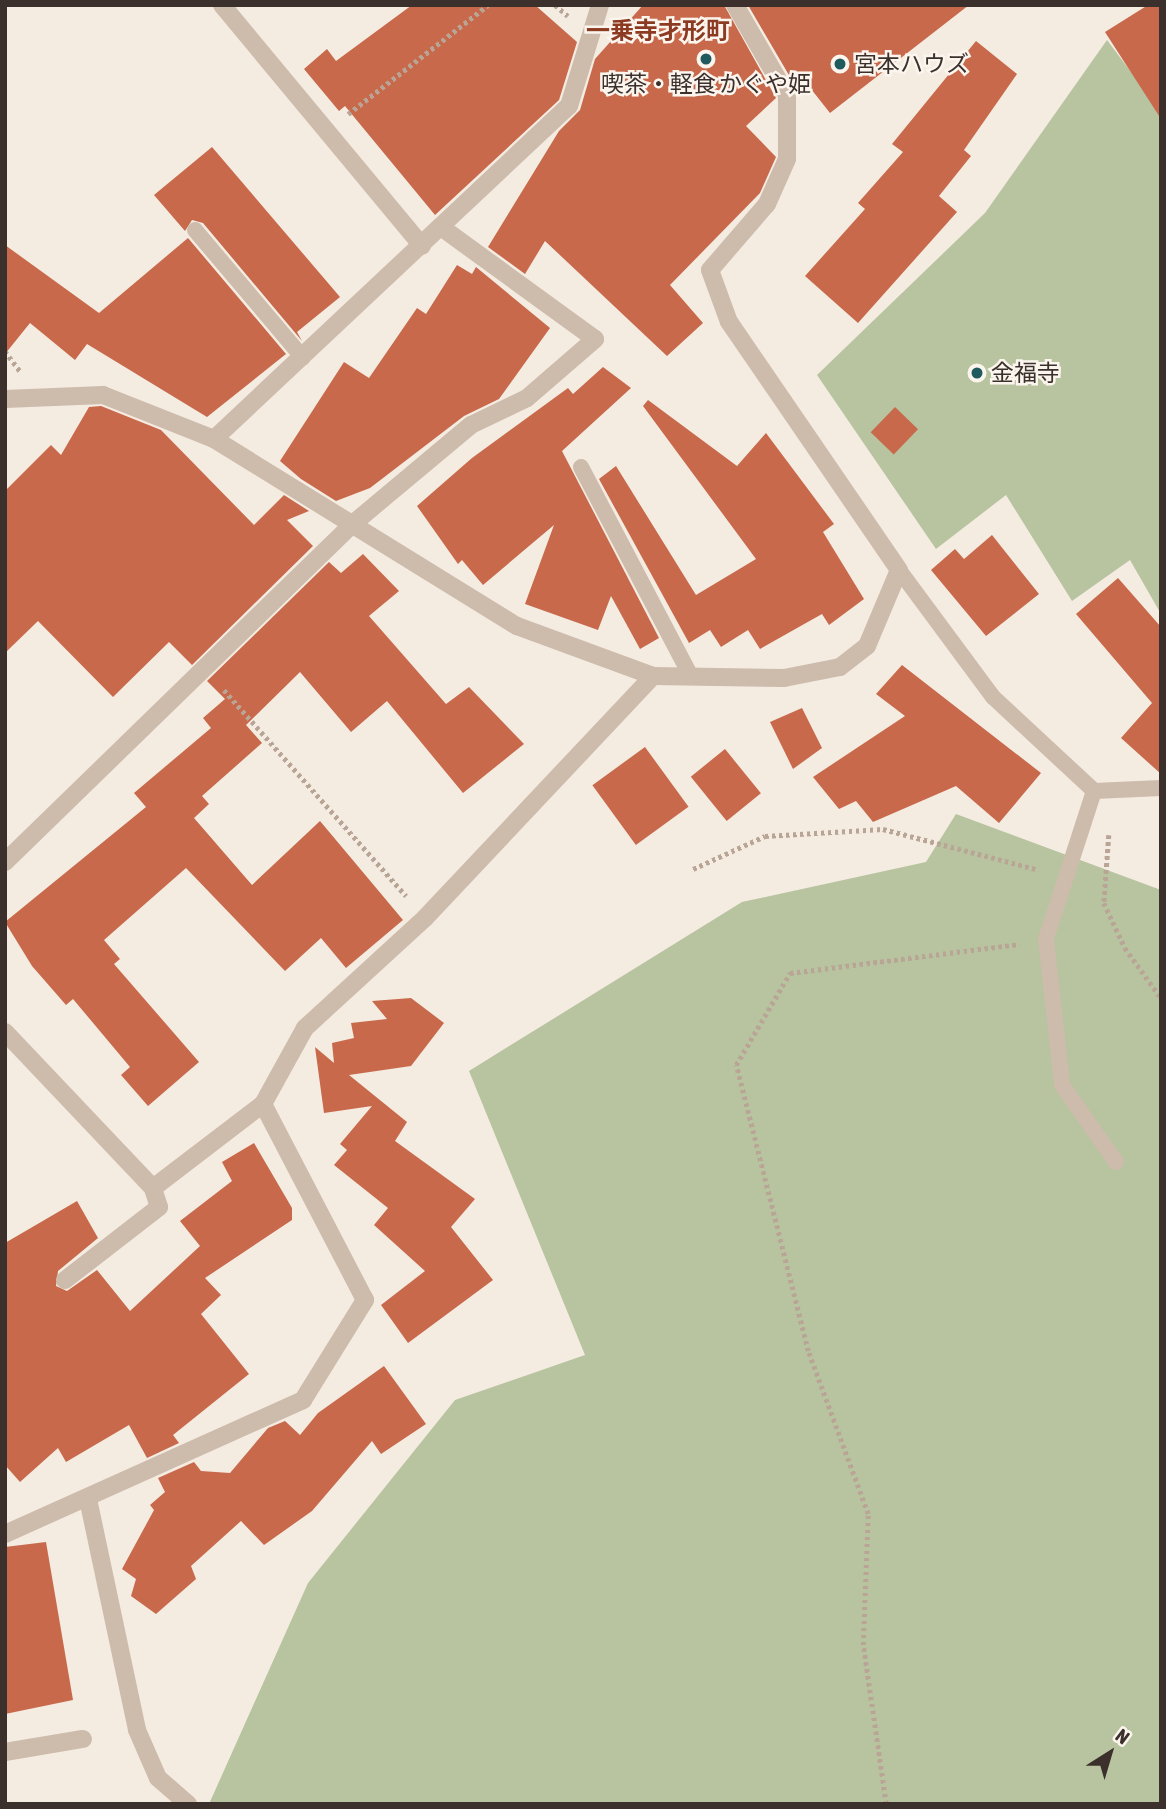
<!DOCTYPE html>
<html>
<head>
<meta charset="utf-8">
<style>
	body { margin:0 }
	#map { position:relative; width:1166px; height:1809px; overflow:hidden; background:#f4ebe1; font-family:"Asap Condensed","Noto Sans JP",sans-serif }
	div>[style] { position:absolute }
	.green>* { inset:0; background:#b8c4a0 }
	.building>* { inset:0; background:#c8694b; transform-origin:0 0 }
	.path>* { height:4.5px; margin-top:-2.25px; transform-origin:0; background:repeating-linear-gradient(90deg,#b9a596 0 3.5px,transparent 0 7px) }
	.service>* { height:16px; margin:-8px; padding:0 8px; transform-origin:8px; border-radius:8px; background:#cdbbac }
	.minor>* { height:18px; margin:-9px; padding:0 9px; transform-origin:9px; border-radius:9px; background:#cdbbac }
	.dots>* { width:19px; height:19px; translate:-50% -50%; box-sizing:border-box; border:4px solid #fbf5ee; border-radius:50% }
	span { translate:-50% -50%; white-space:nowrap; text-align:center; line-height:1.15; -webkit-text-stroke:5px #fbf5ee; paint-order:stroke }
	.poi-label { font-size:23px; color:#3b302b }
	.left { translate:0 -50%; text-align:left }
	.neighbourhood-label { font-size:24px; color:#8c3b22; font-weight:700 }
	.frame { position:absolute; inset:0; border:7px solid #3b302b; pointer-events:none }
	.north { position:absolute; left:1075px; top:1718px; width:70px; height:70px; -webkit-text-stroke:5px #fbf5ee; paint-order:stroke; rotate:37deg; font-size:19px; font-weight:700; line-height:28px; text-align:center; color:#3b302b }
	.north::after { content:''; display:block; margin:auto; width:24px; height:32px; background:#3b302b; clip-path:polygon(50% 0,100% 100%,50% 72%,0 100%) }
</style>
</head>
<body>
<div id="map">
	<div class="green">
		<i style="clip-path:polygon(1107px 40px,1161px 112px,1161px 614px,1130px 560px,1072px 601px,1006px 495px,936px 549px,817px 375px,985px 213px)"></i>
		<i style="clip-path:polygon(956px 814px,1161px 890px,1161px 1804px,209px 1804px,308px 1583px,455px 1400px,585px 1355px,469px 1071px,742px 902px,926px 862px)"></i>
	</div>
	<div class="building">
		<i style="clip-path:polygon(412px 5px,535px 5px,577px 42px,559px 100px,435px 215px,345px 106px,339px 111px,304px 69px,327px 49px,336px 61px)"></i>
		<i style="clip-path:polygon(643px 5px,724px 5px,776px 98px,746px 126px,776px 157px,760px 193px,670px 285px,703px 323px,667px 356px,545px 241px,525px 274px,488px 247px,559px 131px,580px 110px,595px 59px)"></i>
		<i style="clip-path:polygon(748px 5px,969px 5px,830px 113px,800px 75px,793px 82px)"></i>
		<i style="clip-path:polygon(1148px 5px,1161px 5px,1161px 119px,1105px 32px)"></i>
		<i style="clip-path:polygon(976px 41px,1017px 74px,964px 150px,971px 156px,939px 196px,957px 212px,858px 323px,805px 276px,865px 209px,858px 203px,903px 152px,892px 144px)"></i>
		<i style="clip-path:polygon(212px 147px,340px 297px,297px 332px,302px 341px,203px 223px,192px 220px,185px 231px,154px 195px)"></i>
		<i style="clip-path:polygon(188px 238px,286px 354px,207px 417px,87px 344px,75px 360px,30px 323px,5px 354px,5px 245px,99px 313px)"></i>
		<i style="clip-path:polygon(457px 265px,472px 274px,476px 267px,550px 328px,499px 399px,464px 416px,370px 488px,336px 501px,301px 479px,280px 461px,344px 362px,369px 378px,417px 308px,426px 314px)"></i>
		<i style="clip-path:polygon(603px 367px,631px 388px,562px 451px,659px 638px,640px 649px,611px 596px,598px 630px,525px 604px,554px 525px,483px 585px,462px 560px,458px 564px,417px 506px,472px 458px,568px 388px,573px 394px)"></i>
		<i style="clip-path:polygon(648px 400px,737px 466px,766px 433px,834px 524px,823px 532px,864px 599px,829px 625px,822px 614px,760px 649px,748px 630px,721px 647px,710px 630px,689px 643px,599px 479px,616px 466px,696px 595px,756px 559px,643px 406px)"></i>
		<i style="clip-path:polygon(101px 406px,161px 430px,254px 525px,284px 495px,309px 511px,287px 520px,313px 546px,192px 665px,169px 642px,113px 697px,38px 621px,5px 653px,5px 491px,51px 445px,61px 455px,89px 407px)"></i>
		<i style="left:895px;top:407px;width:32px;height:35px;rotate:44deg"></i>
		<i style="clip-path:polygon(992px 535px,1039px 594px,986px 636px,931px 570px,955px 549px,964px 559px)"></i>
		<i style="clip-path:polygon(363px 554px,399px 591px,369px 616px,446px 704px,469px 687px,524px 744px,463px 793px,387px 701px,351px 732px,300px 672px,246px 725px,262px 743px,202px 796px,209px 804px,194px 818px,252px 885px,320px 821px,403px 920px,346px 968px,321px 938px,285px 971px,186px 868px,104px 940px,120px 959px,114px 964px,199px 1062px,148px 1106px,121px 1075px,130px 1067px,73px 999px,66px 1005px,32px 966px,5px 922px,146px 807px,134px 793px,211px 728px,203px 718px,225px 699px,207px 681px,329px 562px,341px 573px)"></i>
		<i style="clip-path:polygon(1118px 578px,1161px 627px,1161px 774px,1121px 738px,1152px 703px,1076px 614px)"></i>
		<i style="clip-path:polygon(902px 665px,1041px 773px,999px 823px,956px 786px,873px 822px,856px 801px,839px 809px,813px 777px,905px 716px,876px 694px)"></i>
		<i style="clip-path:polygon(802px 708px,822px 748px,793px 769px,770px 722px)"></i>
		<i style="left:645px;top:747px;width:74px;height:65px;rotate:54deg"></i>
		<i style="left:725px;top:749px;width:57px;height:44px;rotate:51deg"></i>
		<i style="clip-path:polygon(411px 998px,444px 1023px,411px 1066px,349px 1075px,407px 1122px,395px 1141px,475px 1199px,451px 1227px,493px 1280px,408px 1343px,381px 1305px,425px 1271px,374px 1225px,388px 1208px,334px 1165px,347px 1150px,340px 1144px,372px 1106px,324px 1113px,315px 1047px,334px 1063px,332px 1043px,354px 1038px,351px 1023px,387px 1019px,372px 1001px)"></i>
		<i style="clip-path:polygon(254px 1143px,292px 1208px,292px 1220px,205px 1278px,221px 1295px,201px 1314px,249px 1374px,173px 1435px,179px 1443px,147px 1458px,129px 1425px,66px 1462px,58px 1448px,20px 1482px,5px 1465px,5px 1243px,77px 1201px,98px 1238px,58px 1271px,56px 1286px,67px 1291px,97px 1270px,130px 1311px,200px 1246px,180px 1221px,232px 1181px,222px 1162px)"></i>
		<i style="clip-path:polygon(384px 1366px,426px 1424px,381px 1454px,372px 1441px,312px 1511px,264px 1545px,241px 1521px,191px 1566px,196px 1579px,156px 1614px,131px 1596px,136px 1579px,122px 1569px,154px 1510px,150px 1505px,165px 1492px,158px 1478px,194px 1462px,201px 1471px,230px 1473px,268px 1428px,285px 1421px,300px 1435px,318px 1413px)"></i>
		<i style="clip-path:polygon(46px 1542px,73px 1700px,5px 1714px,5px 1547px)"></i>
	</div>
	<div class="path">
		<i style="left:555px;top:5px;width:17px;rotate:40deg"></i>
		<i style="left:348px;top:114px;width:177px;rotate:-37.9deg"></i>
		<i style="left:5px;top:351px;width:26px;rotate:53deg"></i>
		<i style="left:224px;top:690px;width:275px;rotate:48.5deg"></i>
		<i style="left:1109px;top:835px;width:68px;rotate:94.2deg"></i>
		<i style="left:1104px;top:903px;width:50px;rotate:65deg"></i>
		<i style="left:1125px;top:948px;width:62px;rotate:54.2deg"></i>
		<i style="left:693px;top:869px;width:79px;rotate:-24.6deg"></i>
		<i style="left:765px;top:836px;width:118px;rotate:-3.4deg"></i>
		<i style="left:883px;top:829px;width:161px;rotate:14.7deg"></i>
		<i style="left:886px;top:1804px;width:161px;rotate:-98.2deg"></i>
		<i style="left:863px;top:1645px;width:131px;rotate:-87.8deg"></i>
		<i style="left:868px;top:1514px;width:174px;rotate:-110.2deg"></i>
		<i style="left:808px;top:1351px;width:295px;rotate:-104.1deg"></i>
		<i style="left:736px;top:1065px;width:107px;rotate:-59.6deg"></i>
		<i style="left:790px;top:973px;width:231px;rotate:-7.2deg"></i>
	</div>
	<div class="service">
		<i style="left:195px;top:230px;width:167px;rotate:49.8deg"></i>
		<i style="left:581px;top:467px;width:235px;rotate:62.3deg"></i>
		<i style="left:899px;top:570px;width:158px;rotate:53.5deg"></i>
		<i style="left:993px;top:697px;width:138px;rotate:42.9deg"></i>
		<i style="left:1094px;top:791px;width:156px;rotate:108deg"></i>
		<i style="left:1046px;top:939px;width:147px;rotate:83.7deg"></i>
		<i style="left:1062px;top:1085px;width:94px;rotate:55deg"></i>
		<i style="left:1094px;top:791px;width:67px;rotate:-2.6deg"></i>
	</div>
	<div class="minor">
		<i style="left:222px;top:5px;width:313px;rotate:50.3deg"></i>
		<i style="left:5px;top:399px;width:98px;rotate:-2.3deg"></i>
		<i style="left:103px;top:395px;width:119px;rotate:21.6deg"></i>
		<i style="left:214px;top:439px;width:356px;rotate:31.7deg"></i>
		<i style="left:517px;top:626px;width:145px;rotate:20.2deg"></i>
		<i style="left:653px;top:676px;width:131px;rotate:0.9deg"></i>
		<i style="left:784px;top:678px;width:57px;rotate:-11.1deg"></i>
		<i style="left:840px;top:667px;width:34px;rotate:-38deg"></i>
		<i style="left:867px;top:646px;width:82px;rotate:-67.2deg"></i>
		<i style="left:899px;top:570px;width:301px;rotate:-124.4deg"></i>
		<i style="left:729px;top:322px;width:55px;rotate:-110.1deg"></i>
		<i style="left:710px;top:270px;width:87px;rotate:-49.2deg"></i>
		<i style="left:767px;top:204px;width:49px;rotate:-66deg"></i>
		<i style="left:787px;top:159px;width:64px;rotate:-90deg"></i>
		<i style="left:787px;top:95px;width:104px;rotate:-120deg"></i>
		<i style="left:214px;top:439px;width:487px;rotate:-43.2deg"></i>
		<i style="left:569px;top:106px;width:106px;rotate:-72.9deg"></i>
		<i style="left:5px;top:862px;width:480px;rotate:-44.2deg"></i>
		<i style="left:349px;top:527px;width:159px;rotate:-39.9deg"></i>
		<i style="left:471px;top:425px;width:62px;rotate:-25.7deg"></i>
		<i style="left:527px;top:398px;width:90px;rotate:-40.9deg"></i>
		<i style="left:595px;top:339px;width:190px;rotate:-144deg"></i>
		<i style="left:5px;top:1032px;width:215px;rotate:46.5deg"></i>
		<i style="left:153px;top:1188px;width:138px;rotate:-37.4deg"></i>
		<i style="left:263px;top:1104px;width:87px;rotate:-61.1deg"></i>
		<i style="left:305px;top:1028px;width:163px;rotate:-42.5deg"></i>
		<i style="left:425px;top:918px;width:332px;rotate:-46.7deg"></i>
		<i style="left:65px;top:1280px;width:119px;rotate:-37.8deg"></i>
		<i style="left:159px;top:1207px;width:20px;rotate:-108deg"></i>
		<i style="left:88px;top:1499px;width:236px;rotate:78deg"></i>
		<i style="left:137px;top:1730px;width:52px;rotate:66.4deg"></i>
		<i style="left:158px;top:1778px;width:40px;rotate:41deg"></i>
		<i style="left:5px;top:1534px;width:327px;rotate:-24.2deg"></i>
		<i style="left:303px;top:1400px;width:118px;rotate:-58.2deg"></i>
		<i style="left:365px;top:1300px;width:221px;rotate:-117.5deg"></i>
		<i style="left:5px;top:1752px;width:79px;rotate:-9.5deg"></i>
	</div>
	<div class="dots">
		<i style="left:706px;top:59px;background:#1f5a5e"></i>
		<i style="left:840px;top:64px;background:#1f5a5e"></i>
		<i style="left:977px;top:373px;background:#1f5a5e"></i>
	</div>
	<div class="poi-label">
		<span class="left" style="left:854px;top:64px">宮本ハウズ</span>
		<span style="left:706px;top:84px">喫茶・軽食 かぐや姫</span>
		<span class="left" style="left:991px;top:373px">金福寺</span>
	</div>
	<div class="neighbourhood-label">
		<span style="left:658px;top:31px">一乗寺才形町</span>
	</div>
	<div class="frame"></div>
	<div class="north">N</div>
</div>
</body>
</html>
